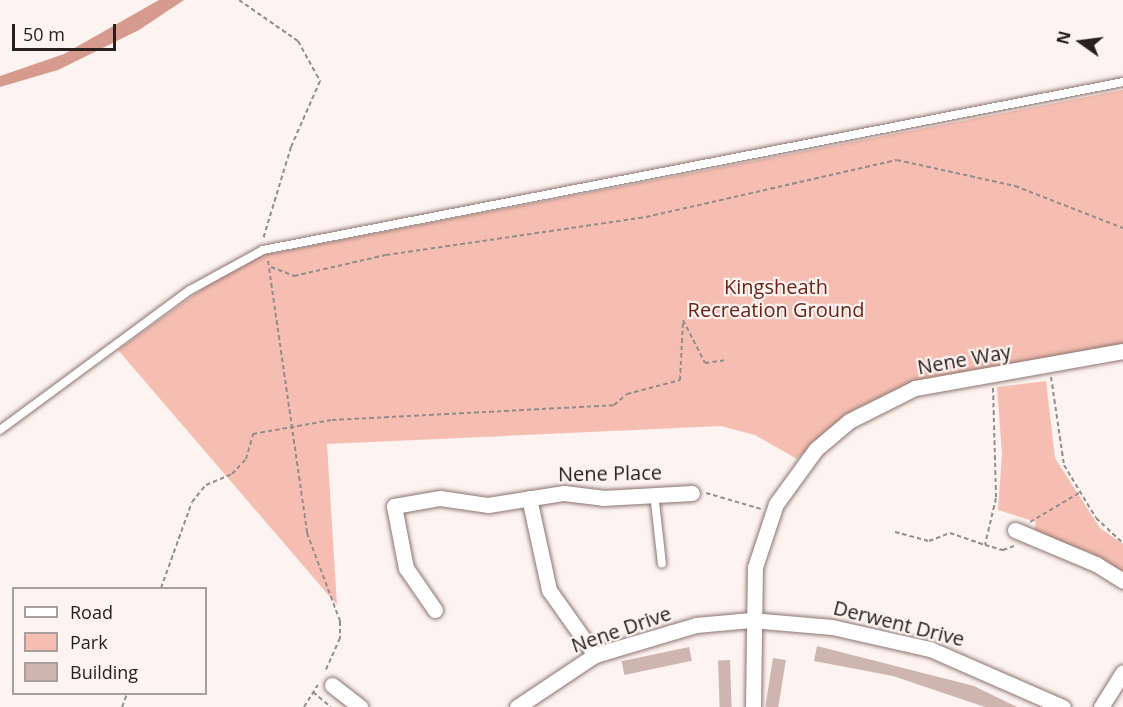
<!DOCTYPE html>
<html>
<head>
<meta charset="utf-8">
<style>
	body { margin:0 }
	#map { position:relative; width:1123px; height:707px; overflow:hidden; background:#fdf3f0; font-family:"Open Sans",sans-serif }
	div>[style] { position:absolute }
	.green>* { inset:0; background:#f6beb2 }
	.water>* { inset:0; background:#d69a8e }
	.building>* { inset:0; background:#cfb5b0; transform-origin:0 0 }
	.path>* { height:2px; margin-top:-1px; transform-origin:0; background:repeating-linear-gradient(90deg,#958c89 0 4.5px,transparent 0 7.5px) }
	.roads { filter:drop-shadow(0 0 2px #8b746f) drop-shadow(0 0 2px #8b746f) }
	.service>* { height:8px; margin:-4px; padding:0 4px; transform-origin:4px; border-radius:4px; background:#fff }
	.minor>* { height:15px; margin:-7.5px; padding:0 7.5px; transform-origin:7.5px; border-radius:7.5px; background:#fff }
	span { translate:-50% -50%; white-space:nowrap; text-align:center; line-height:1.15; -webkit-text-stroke:4.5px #fdf3f0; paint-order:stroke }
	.park-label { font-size:20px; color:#6a2318 }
	.street-label { font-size:20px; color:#29201e }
	.legend { position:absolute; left:12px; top:587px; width:195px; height:108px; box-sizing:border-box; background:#fdf3f0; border:2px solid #a89f9c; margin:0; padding:8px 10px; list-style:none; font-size:18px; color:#29201e }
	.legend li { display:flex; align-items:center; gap:12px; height:30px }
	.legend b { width:30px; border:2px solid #a89f9c }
	.north { position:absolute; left:1051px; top:12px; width:60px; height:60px; -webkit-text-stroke:4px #fdf3f0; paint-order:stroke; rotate:284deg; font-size:16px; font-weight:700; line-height:24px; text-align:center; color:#29201e }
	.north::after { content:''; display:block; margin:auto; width:21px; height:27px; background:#29201e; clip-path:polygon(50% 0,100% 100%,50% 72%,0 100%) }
	.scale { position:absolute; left:12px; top:24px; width:104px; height:27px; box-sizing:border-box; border:3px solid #29201e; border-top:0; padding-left:8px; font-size:18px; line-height:21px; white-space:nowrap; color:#29201e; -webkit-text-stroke:4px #fdf3f0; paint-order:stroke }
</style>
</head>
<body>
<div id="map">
	<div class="green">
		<i style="clip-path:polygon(1123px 90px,1123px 345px,914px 382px,854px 410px,797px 459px,755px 435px,721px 426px,327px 444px,337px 605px,118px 350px,220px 276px,263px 255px)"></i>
		<i style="clip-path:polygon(1046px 381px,1055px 458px,1100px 528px,1123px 544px,1123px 575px,1089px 552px,1034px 533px,1036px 522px,998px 510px,1002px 454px,997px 387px)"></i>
	</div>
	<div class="water">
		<i style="clip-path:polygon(159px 0,184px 0,139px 30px,58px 70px,0 87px,0 76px,64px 54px)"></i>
	</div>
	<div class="building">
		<i style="clip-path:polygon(817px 646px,974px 686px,1017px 707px,985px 707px,893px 676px,814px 661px)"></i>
		<i style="left:689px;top:647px;width:14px;height:69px;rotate:78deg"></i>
		<i style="left:773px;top:658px;width:13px;height:49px;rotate:9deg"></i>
		<i style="left:730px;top:660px;width:47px;height:12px;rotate:88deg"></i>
	</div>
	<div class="path">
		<i style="left:239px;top:0;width:72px;rotate:34.8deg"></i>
		<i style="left:298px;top:41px;width:46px;rotate:61.2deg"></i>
		<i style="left:320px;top:81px;width:72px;rotate:113.7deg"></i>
		<i style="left:291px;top:147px;width:96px;rotate:106.9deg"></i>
		<i style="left:268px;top:261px;width:275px;rotate:81.8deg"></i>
		<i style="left:307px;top:533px;width:94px;rotate:69.4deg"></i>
		<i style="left:340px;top:621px;width:17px;rotate:90deg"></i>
		<i style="left:340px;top:638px;width:37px;rotate:114deg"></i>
		<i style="left:271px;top:267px;width:25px;rotate:21deg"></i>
		<i style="left:294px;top:276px;width:94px;rotate:-12.9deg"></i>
		<i style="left:386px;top:255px;width:263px;rotate:-8.3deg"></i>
		<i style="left:646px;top:217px;width:257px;rotate:-12.8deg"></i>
		<i style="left:897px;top:160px;width:121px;rotate:12.4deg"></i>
		<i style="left:1015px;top:186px;width:116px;rotate:21.3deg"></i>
		<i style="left:1051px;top:377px;width:89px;rotate:81.6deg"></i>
		<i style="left:1064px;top:465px;width:62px;rotate:58.9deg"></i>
		<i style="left:1096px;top:518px;width:37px;rotate:43deg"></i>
		<i style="left:993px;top:388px;width:110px;rotate:88.4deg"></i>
		<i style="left:996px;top:498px;width:48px;rotate:103.2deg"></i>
		<i style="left:985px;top:545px;width:19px;rotate:16deg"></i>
		<i style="left:1003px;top:550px;width:12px;rotate:-20deg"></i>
		<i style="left:706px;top:493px;width:57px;rotate:16.2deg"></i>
		<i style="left:1030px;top:522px;width:57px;rotate:-30.6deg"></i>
		<i style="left:895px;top:532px;width:35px;rotate:15deg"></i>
		<i style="left:929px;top:541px;width:22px;rotate:-21deg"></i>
		<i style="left:950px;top:533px;width:37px;rotate:19deg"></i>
		<i style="left:161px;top:588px;width:91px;rotate:-70.2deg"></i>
		<i style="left:192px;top:502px;width:22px;rotate:-51deg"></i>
		<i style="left:206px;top:485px;width:28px;rotate:-23deg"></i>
		<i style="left:232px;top:474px;width:21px;rotate:-47deg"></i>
		<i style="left:246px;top:459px;width:26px;rotate:-74deg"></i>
		<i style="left:253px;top:434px;width:80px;rotate:-10deg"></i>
		<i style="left:332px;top:420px;width:282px;rotate:-3deg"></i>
		<i style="left:614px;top:405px;width:17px;rotate:-40deg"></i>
		<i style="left:627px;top:394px;width:55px;rotate:-14.8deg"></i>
		<i style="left:680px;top:380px;width:60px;rotate:-87.1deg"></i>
		<i style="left:683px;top:320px;width:48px;rotate:62.9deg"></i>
		<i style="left:705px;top:363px;width:22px;rotate:-8deg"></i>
		<i style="left:313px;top:692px;width:23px;rotate:40deg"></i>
		<i style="left:122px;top:707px;width:14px;rotate:-69deg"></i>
		<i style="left:304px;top:707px;width:26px;rotate:-58deg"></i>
	</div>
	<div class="roads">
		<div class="service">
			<i style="left:0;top:430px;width:236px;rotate:-36.4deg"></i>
			<i style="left:190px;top:290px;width:83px;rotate:-28.7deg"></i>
			<i style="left:263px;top:250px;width:876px;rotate:-11.05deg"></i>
			<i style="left:654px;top:493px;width:71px;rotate:83.6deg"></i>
		</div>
		<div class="minor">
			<i style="left:529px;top:498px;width:94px;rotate:77.7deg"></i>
			<i style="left:549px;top:590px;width:80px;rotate:54.7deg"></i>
			<i style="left:1015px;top:530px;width:88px;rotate:22.8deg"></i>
			<i style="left:1096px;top:564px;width:32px;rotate:32deg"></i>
			<i style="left:435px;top:610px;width:51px;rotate:-124.6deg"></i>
			<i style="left:406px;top:568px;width:63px;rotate:-101deg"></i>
			<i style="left:394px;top:506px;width:47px;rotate:-9.9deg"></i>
			<i style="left:440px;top:498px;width:49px;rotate:8.3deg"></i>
			<i style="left:488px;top:505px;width:77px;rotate:-9deg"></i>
			<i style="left:564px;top:493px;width:39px;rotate:7deg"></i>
			<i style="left:603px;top:498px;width:89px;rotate:-3.2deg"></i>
			<i style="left:332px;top:685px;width:36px;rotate:38deg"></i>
			<i style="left:517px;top:707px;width:94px;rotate:-33.7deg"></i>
			<i style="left:595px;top:655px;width:105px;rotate:-16.5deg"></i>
			<i style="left:696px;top:625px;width:55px;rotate:-5.2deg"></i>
			<i style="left:751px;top:620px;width:81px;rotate:4.9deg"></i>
			<i style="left:832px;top:627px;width:100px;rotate:12.7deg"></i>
			<i style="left:930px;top:649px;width:145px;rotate:23.6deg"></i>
			<i style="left:753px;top:707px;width:140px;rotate:-89.2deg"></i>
			<i style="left:755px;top:567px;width:66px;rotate:-71.6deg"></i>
			<i style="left:776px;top:504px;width:68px;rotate:-54deg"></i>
			<i style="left:816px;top:449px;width:43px;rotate:-40.3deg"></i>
			<i style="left:849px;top:421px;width:74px;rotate:-26.6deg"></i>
			<i style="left:915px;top:388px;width:211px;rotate:-10.1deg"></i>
			<i style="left:1101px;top:707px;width:41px;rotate:-57.8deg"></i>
		</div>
	</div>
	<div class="park-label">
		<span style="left:776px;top:298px">Kingsheath<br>Recreation Ground</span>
	</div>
	<div class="street-label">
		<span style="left:964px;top:359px;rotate:-10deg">Nene Way</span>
		<span style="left:610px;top:473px;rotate:-1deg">Nene Place</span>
		<span style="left:899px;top:623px;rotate:14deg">Derwent Drive</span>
		<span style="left:621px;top:629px;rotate:-19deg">Nene Drive</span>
	</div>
	<ul class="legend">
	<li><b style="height:8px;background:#fff"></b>Road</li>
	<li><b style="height:16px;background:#f6beb2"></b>Park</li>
	<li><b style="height:16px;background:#cfb5b0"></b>Building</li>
	</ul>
	<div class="north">N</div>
	<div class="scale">50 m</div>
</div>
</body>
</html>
